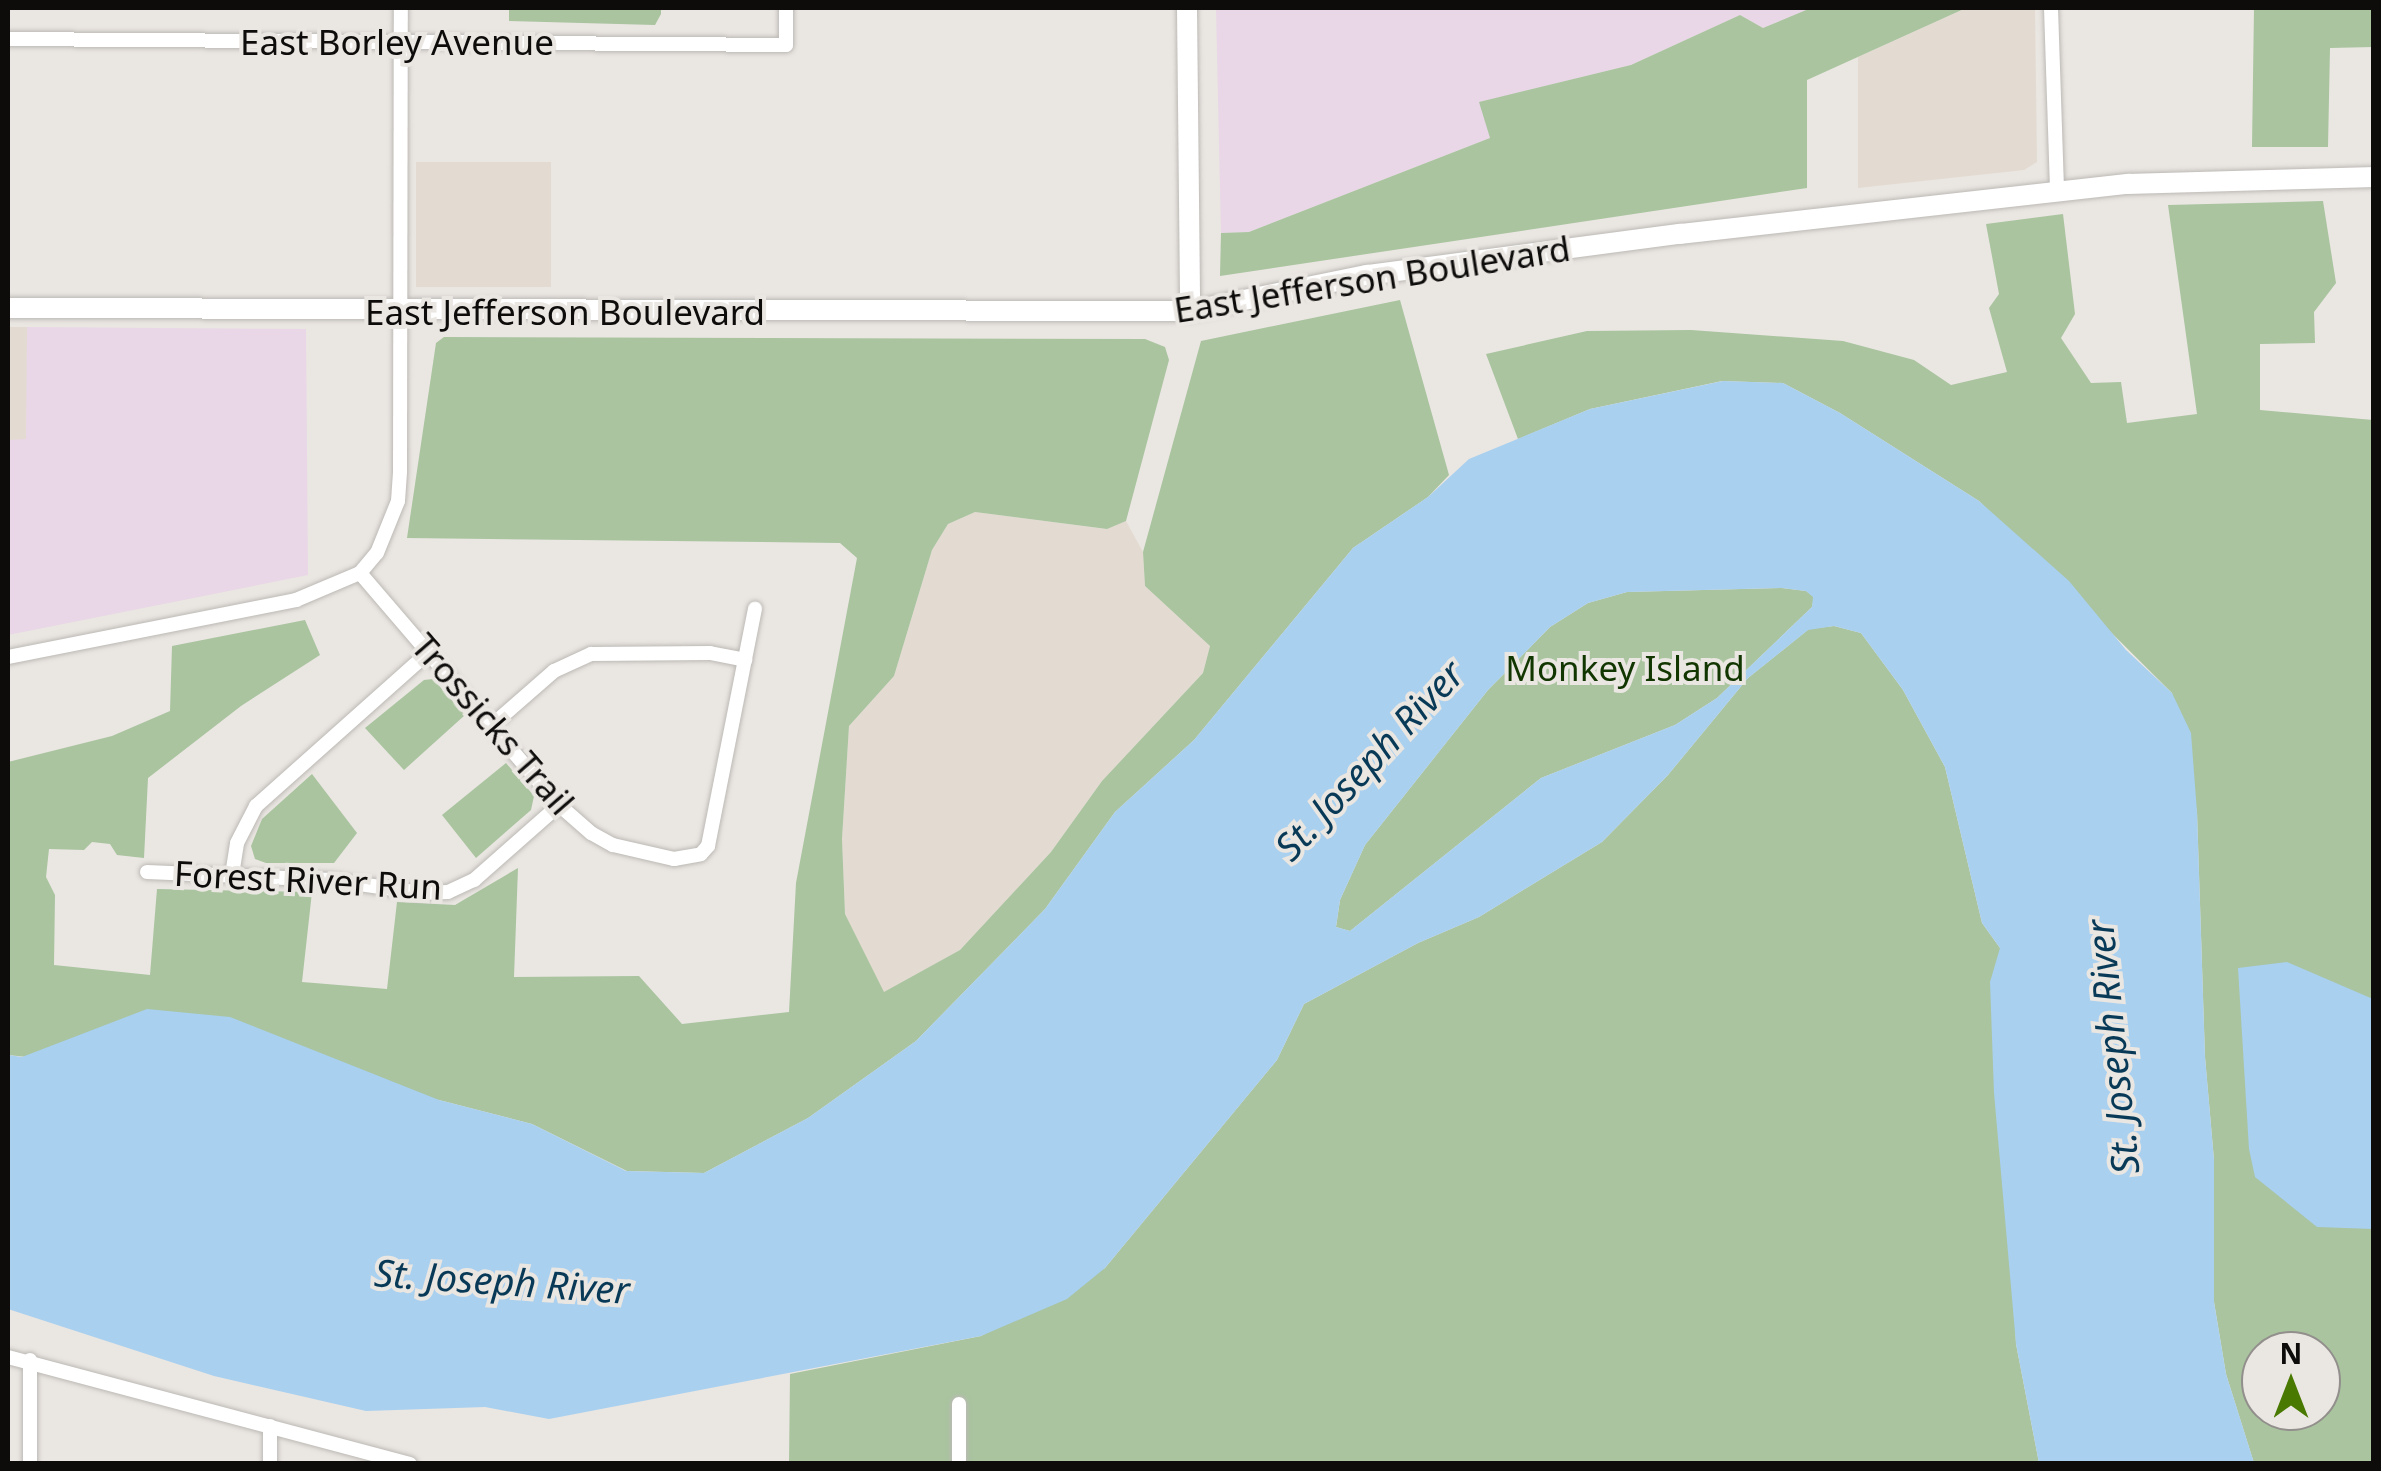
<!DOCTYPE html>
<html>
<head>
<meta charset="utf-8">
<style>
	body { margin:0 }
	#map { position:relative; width:2381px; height:1471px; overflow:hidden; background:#eae6e2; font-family:"Noto Sans",sans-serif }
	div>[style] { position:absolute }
	.built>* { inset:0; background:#e3dbd1; transform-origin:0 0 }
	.industrial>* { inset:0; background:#e9d7e7 }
	.green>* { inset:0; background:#a9c49f }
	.water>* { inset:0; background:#a9d0ef }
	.roads { filter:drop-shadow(0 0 2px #bcb9b5) drop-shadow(0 0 2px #bcb9b5) }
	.street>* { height:14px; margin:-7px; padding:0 7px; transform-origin:7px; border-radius:7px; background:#fff }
	.secondary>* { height:20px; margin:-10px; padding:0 10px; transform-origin:10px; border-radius:10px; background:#fff }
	span { translate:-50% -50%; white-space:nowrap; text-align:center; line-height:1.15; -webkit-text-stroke:8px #eae6e2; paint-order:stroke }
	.street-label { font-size:35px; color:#0d0c0b }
	.park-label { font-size:35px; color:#113600 }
	.water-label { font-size:38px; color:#083a57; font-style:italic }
	.frame { position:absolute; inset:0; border:10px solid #0d0c0b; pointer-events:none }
	.north { position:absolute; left:2241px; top:1331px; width:100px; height:100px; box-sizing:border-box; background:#eae6e2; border:2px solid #928f8c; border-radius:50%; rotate:0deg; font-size:28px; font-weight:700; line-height:40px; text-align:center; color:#0d0c0b }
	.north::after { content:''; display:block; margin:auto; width:35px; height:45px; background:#497900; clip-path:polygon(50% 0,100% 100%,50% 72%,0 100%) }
</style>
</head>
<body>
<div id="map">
	<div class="built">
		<i style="clip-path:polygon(1966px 8px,2035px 8px,2037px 162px,2024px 170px,1858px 188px,1858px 57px)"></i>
		<i style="left:416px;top:162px;width:135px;height:125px"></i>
		<i style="left:8px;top:327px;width:19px;height:113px"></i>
		<i style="clip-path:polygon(975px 512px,1106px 529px,1126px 521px,1143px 552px,1145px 586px,1210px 646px,1203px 673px,1102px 781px,1051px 852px,960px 950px,884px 993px,845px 915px,842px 839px,849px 726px,894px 676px,932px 550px,948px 524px)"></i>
	</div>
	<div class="industrial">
		<i style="clip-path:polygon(1216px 8px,1811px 8px,1763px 28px,1740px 15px,1631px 65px,1480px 102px,1490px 138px,1249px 232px,1221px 233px)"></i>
		<i style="clip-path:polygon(27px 327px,306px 329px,308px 575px,8px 635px,8px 440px,26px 439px)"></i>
	</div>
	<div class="green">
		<i style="clip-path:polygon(509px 8px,661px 8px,661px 14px,655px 25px,509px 21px)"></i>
		<i style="clip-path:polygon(1811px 8px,1966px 8px,1807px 80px,1807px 188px,1220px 276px,1221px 233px,1249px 232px,1490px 138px,1479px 102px,1631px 65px,1740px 15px,1763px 28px)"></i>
		<i style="clip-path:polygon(2254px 8px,2373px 8px,2373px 47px,2330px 48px,2328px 147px,2252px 147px)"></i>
		<i style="clip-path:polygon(evenodd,2323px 201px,2336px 283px,2314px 312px,2315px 343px,2260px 344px,2260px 410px,2373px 420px,2373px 1463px,2254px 1463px,2226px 1374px,2214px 1302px,2214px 1160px,2205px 1057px,2197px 812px,2172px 693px,1979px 501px,1840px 413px,1783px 383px,1722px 381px,1590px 409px,1518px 439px,1486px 354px,1587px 331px,1691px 330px,1843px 341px,1914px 360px,1951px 385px,2007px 372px,1989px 308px,1999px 294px,1986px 224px,2063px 214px,2075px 314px,2061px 338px,2091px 383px,2121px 382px,2127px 423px,2197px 414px,2168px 205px,2323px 201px,2261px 1351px,2321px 1351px,2321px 1411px,2261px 1411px,2261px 1351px)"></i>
		<i style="clip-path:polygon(1400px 300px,1449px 475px,1428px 497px,1353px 548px,1194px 740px,1115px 812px,1045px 909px,916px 1041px,808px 1118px,704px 1173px,627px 1171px,532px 1124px,439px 1100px,8px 1055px,8px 762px,112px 736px,170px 711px,172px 646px,305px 620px,320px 655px,241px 706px,148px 778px,144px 858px,117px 855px,110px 844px,92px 842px,84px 850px,49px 849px,46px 877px,55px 895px,54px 965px,150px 975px,157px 889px,312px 892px,302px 982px,387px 989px,397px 902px,455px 905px,518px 868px,514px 977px,639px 976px,682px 1024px,789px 1012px,796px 883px,857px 558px,840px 543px,407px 538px,436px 343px,444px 337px,1145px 339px,1165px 347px,1169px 360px,1126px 521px,1107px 529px,975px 512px,948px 524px,932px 550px,894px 676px,849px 726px,842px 839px,845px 914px,884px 992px,960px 950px,1051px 852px,1102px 781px,1203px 673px,1210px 646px,1145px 586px,1143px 552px,1201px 341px)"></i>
		<i style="clip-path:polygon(1782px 588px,1806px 591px,1814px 597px,1812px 607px,1717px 698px,1675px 725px,1541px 778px,1350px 931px,1336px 927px,1340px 900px,1365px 845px,1488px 690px,1550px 627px,1588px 603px,1627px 592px)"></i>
		<i style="clip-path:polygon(1834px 626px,1861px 633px,1903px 690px,1945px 767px,1982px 923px,2000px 948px,2016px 1344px,2039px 1463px,789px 1464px,790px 1374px,981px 1336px,1105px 1268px,1277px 1060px,1304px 1004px,1418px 943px,1479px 917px,1602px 842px,1668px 775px,1748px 678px,1809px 629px)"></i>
		<i style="clip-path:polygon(433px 679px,465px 715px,404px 770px,365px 728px,424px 680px)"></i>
		<i style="clip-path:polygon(506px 763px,534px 796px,531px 810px,476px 858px,442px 815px)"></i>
		<i style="clip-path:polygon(312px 774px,357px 833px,334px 863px,266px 863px,255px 859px,251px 846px,262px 819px)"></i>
	</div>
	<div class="water">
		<i style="clip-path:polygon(evenodd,1723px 381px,1783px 383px,1840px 413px,1979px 501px,2069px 581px,2126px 650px,2172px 693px,2191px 733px,2197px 812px,2205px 1057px,2214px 1160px,2214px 1302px,2226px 1374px,2254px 1463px,2039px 1463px,2016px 1344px,1994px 1093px,1990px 982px,2000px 948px,1982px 923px,1945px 767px,1903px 690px,1861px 633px,1834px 626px,1808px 630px,1748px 678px,1668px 775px,1602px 842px,1479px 917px,1418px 943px,1304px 1004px,1277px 1060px,1105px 1268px,1067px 1299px,981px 1336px,549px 1419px,485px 1407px,366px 1411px,214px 1376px,8px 1309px,8px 1055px,22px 1057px,147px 1009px,230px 1017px,439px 1100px,532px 1124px,626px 1171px,704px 1173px,808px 1118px,916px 1041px,1045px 909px,1115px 812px,1194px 740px,1353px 548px,1428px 497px,1469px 459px,1590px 409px,1723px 381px,1782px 588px,1806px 591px,1813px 597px,1812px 607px,1717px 698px,1675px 725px,1541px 778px,1350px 931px,1336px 927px,1340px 900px,1365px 845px,1488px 690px,1550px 627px,1588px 603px,1627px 592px,1782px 588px)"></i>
		<i style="clip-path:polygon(2287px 962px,2373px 999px,2373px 1229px,2317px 1227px,2255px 1177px,2249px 1149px,2238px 968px)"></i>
	</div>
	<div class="roads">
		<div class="street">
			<i style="left:2051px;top:8px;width:184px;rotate:88.1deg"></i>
			<i style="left:8px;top:39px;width:778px;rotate:0.44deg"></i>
			<i style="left:786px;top:45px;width:37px;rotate:-90deg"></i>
			<i style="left:360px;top:573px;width:306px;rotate:49.4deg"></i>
			<i style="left:559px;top:805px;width:43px;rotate:41.2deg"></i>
			<i style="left:591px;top:833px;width:25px;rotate:29deg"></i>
			<i style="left:613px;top:845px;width:63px;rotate:12.9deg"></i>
			<i style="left:674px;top:859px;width:27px;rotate:-10deg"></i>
			<i style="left:701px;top:854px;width:11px;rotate:-49deg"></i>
			<i style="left:708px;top:846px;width:242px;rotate:-78.8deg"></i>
			<i style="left:8px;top:657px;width:294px;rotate:-11.2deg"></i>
			<i style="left:296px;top:600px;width:69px;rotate:-22.9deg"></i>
			<i style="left:360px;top:573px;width:26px;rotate:-50deg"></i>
			<i style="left:377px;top:553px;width:56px;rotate:-68deg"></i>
			<i style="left:398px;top:501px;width:30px;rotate:-86deg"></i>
			<i style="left:400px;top:471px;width:463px;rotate:-89.9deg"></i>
			<i style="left:491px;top:726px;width:84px;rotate:-41.1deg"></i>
			<i style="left:554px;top:671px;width:41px;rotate:-24.7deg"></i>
			<i style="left:591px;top:654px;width:119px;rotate:-0.5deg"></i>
			<i style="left:710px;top:653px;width:36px;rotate:11deg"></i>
			<i style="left:147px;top:872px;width:185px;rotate:2.5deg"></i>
			<i style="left:332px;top:880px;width:90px;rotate:8.3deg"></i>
			<i style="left:421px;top:893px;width:27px;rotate:-2deg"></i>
			<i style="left:448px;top:892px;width:29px;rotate:-25deg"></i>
			<i style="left:474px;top:880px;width:113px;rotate:-41.4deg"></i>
			<i style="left:232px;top:875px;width:32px;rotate:-81deg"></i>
			<i style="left:237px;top:843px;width:42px;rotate:-62.8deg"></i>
			<i style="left:256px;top:806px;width:230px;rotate:-41.7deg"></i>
			<i style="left:8px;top:1357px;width:416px;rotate:14.9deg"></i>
			<i style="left:30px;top:1360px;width:104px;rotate:90deg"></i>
			<i style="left:959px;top:1404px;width:60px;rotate:90deg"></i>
			<i style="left:270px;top:1426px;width:38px;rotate:90deg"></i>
		</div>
		<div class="secondary">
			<i style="left:1187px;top:8px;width:303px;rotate:89.4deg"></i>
			<i style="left:8px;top:308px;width:1182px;rotate:0.15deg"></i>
			<i style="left:1190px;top:311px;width:181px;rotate:-11.5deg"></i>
			<i style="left:1367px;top:275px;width:316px;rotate:-7.5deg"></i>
			<i style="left:1680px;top:234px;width:451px;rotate:-6.4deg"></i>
			<i style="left:2128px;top:184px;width:246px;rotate:-1.6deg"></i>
		</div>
	</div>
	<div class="street-label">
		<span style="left:397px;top:42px">East Borley Avenue</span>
		<span style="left:1372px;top:279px;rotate:-9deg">East Jefferson Boulevard</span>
		<span style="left:565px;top:312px">East Jefferson Boulevard</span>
		<span style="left:493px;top:724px;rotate:49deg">Trossicks Trail</span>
		<span style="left:308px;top:880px;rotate:3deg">Forest River Run</span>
	</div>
	<div class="park-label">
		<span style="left:1625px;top:668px">Monkey Island</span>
	</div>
	<div class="water-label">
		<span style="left:1369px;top:760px;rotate:-47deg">St. Joseph River</span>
		<span style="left:2112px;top:1047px;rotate:-96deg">St. Joseph River</span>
		<span style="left:502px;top:1281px;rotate:4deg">St. Joseph River</span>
	</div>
	<div class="frame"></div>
	<div class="north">N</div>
</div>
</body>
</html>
